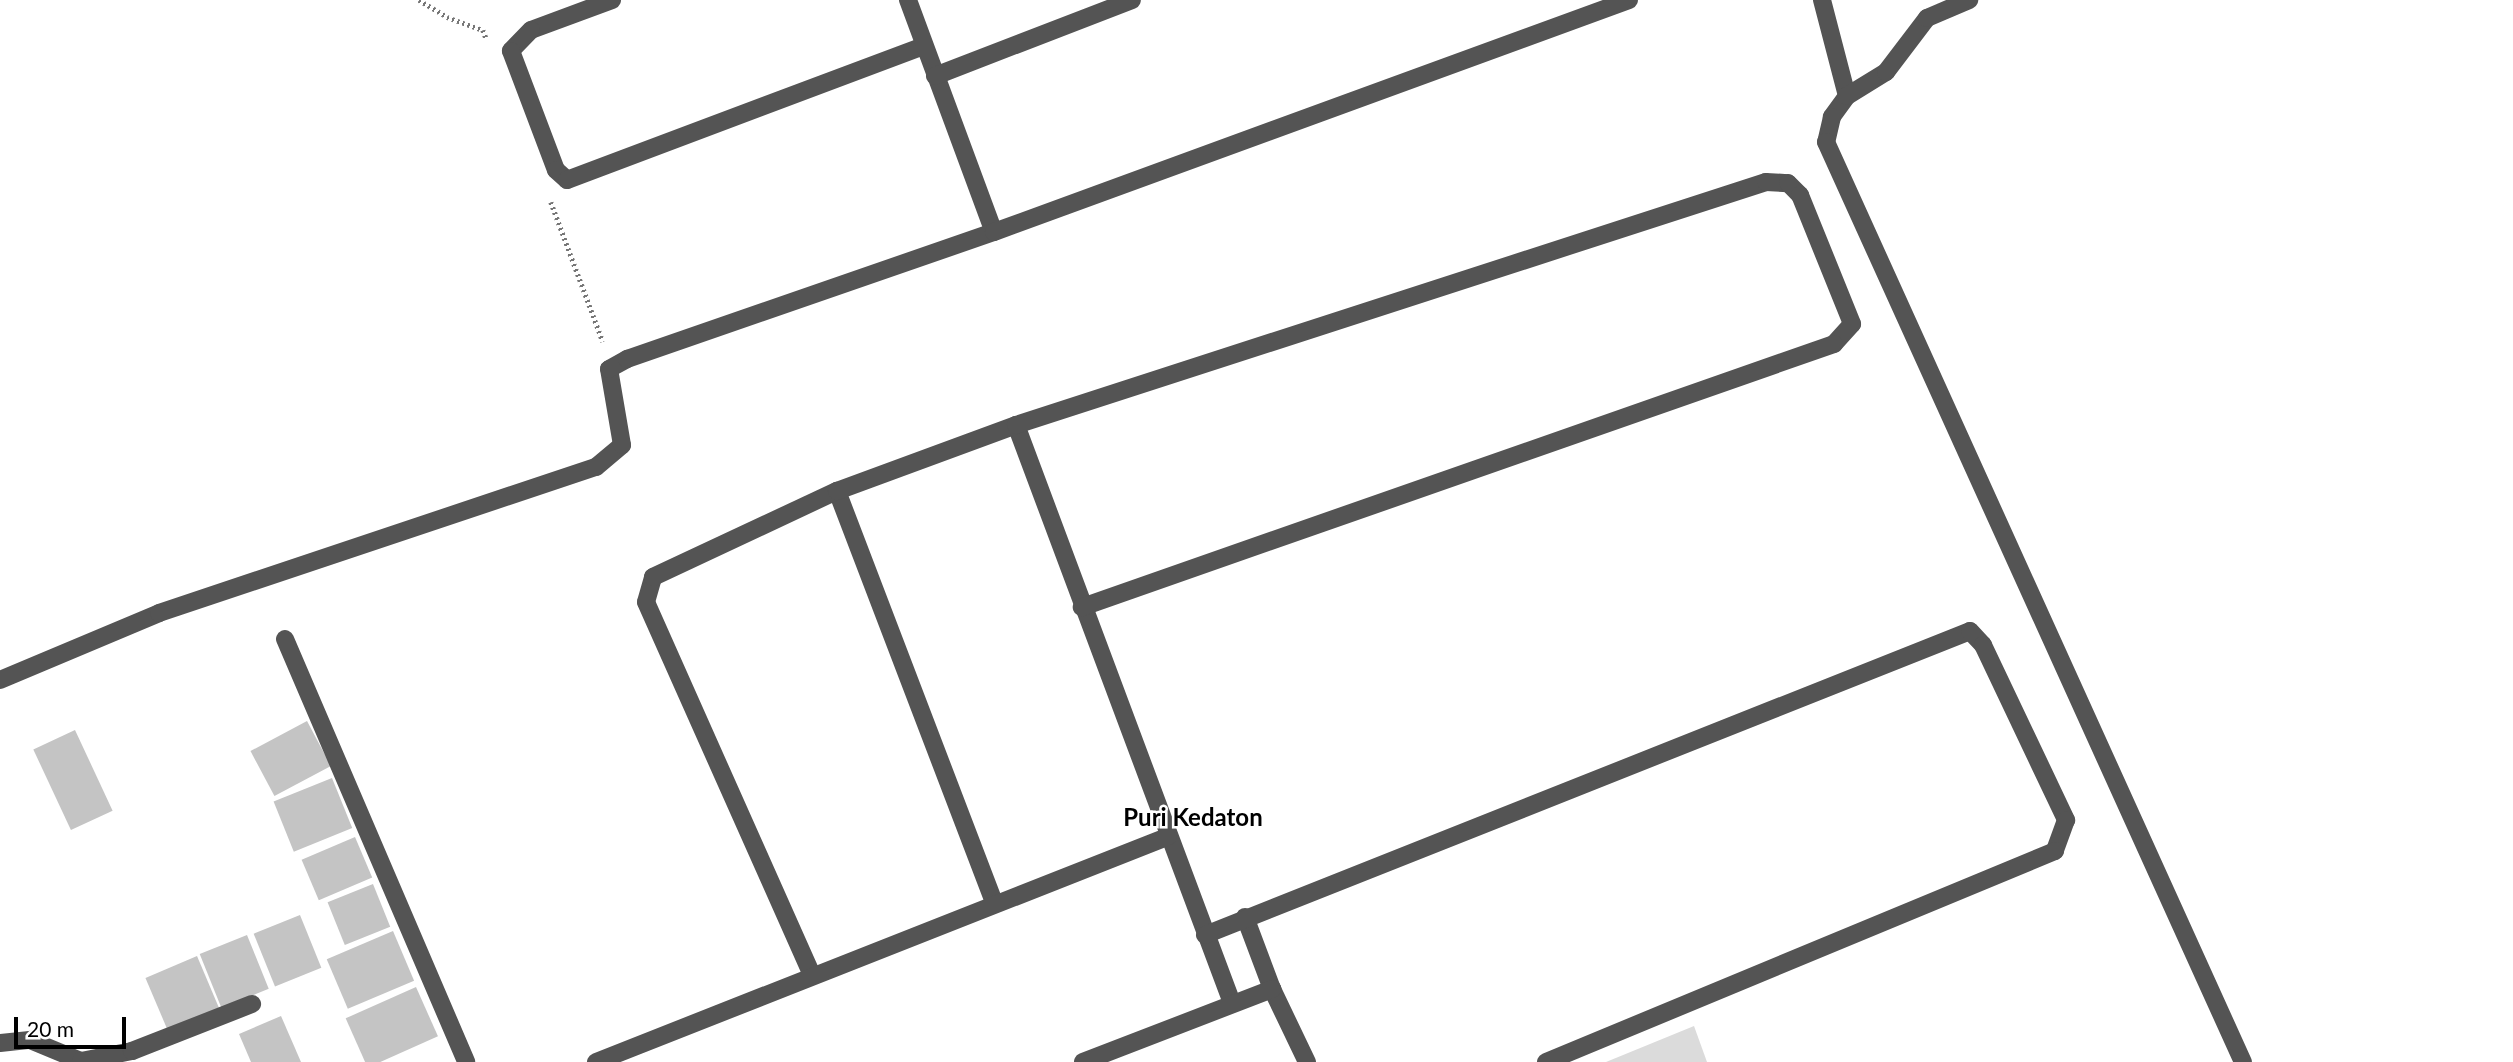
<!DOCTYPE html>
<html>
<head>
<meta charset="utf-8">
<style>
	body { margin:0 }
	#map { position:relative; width:2513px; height:1062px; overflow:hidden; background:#fff; font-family:Lato,sans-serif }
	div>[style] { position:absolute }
	.green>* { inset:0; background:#dbdbdb }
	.building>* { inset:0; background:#c4c4c4; transform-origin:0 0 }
	.path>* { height:4.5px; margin-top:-2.25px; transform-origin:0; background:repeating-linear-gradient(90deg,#767676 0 2px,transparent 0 5.5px) }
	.minor>* { height:18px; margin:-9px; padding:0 9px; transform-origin:9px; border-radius:9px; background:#545454 }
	span { translate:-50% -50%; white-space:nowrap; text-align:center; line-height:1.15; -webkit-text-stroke:5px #fff; paint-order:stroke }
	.neighbourhood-label { font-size:24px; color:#000; font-weight:700 }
	.scale { position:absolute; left:14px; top:1017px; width:112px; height:32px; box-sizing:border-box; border:4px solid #000; border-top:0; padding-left:9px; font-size:21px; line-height:24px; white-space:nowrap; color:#000; -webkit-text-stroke:5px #fff; paint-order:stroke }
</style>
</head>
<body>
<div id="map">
	<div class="green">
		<i style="clip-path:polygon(1694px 1026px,1707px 1062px,1606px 1062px)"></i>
	</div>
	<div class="building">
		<i style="left:307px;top:721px;width:51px;height:64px;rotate:62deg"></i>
		<i style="left:75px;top:730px;width:89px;height:46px;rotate:65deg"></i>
		<i style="left:332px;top:778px;width:54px;height:63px;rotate:68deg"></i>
		<i style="left:355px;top:837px;width:44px;height:58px;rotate:67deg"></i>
		<i style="left:373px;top:884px;width:46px;height:49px;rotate:68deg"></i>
		<i style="left:300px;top:915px;width:57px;height:50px;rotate:68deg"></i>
		<i style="left:393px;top:931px;width:54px;height:72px;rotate:67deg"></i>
		<i style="left:247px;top:935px;width:58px;height:51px;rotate:68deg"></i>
		<i style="left:197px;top:956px;width:58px;height:56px;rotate:67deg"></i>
		<i style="left:416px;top:987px;width:54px;height:77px;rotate:66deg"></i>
		<i style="clip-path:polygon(281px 1016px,301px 1062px,251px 1062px,239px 1034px)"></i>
	</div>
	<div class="path">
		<i style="left:419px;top:0;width:33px;rotate:31deg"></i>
		<i style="left:447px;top:17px;width:38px;rotate:20deg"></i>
		<i style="left:483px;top:30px;width:9px;rotate:69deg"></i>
		<i style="left:551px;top:202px;width:149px;rotate:69.6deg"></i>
	</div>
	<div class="minor">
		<i style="left:612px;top:0;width:86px;rotate:159.7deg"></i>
		<i style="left:531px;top:30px;width:29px;rotate:134deg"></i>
		<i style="left:511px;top:51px;width:127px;rotate:69.3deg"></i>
		<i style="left:556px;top:170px;width:15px;rotate:42deg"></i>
		<i style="left:567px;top:180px;width:380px;rotate:-20.6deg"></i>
		<i style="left:908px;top:0;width:247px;rotate:69.7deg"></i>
		<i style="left:1822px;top:0;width:99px;rotate:75.4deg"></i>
		<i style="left:1847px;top:96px;width:26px;rotate:126deg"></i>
		<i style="left:1832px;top:117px;width:26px;rotate:103deg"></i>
		<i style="left:1826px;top:142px;width:1010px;rotate:65.62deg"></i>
		<i style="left:935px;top:76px;width:211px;rotate:-21.1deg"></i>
		<i style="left:1847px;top:96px;width:46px;rotate:-31.6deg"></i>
		<i style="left:1886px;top:72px;width:68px;rotate:-52.8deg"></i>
		<i style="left:1927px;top:18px;width:46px;rotate:-23.2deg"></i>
		<i style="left:1016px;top:425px;width:617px;rotate:69.51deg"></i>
		<i style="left:837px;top:491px;width:441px;rotate:69.1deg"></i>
		<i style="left:285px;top:639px;width:460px;rotate:66.8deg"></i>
		<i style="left:0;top:680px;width:173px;rotate:-22.8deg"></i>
		<i style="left:159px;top:613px;width:461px;rotate:-18.5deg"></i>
		<i style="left:596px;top:467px;width:34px;rotate:-40deg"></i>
		<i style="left:622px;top:445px;width:77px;rotate:-99.7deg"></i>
		<i style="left:609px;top:369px;width:21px;rotate:-29deg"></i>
		<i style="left:627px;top:359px;width:388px;rotate:-19.1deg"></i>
		<i style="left:994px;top:232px;width:676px;rotate:-20.07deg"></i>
		<i style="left:1245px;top:917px;width:77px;rotate:69.4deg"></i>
		<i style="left:1272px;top:989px;width:81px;rotate:64.4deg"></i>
		<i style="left:1205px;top:935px;width:823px;rotate:-21.67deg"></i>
		<i style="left:1970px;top:631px;width:19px;rotate:47deg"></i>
		<i style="left:1983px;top:645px;width:194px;rotate:64.6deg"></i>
		<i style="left:2066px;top:820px;width:33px;rotate:110deg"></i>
		<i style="left:2055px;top:851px;width:551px;rotate:157.48deg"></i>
		<i style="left:812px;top:975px;width:408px;rotate:-114deg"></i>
		<i style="left:646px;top:602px;width:26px;rotate:-74deg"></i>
		<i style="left:653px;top:577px;width:203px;rotate:-25.1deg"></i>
		<i style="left:837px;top:491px;width:191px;rotate:-20.2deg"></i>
		<i style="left:1016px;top:425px;width:788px;rotate:-17.95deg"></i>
		<i style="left:1766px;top:182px;width:22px;rotate:3deg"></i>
		<i style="left:1788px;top:183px;width:17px;rotate:45deg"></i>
		<i style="left:1800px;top:195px;width:139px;rotate:68deg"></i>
		<i style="left:1852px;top:324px;width:27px;rotate:132deg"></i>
		<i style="left:1834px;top:344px;width:797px;rotate:160.72deg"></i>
		<i style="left:0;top:1043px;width:30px;rotate:-6deg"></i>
		<i style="left:30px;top:1040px;width:55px;rotate:22.4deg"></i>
		<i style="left:81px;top:1061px;width:52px;rotate:-11.1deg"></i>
		<i style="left:132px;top:1051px;width:129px;rotate:-21.4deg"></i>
		<i style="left:596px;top:1062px;width:614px;rotate:-21.51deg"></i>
		<i style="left:1083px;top:1062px;width:203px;rotate:-21.1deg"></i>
	</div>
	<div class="neighbourhood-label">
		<span style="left:1193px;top:817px">Puri Kedaton</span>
	</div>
	<div class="scale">20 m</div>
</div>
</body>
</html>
